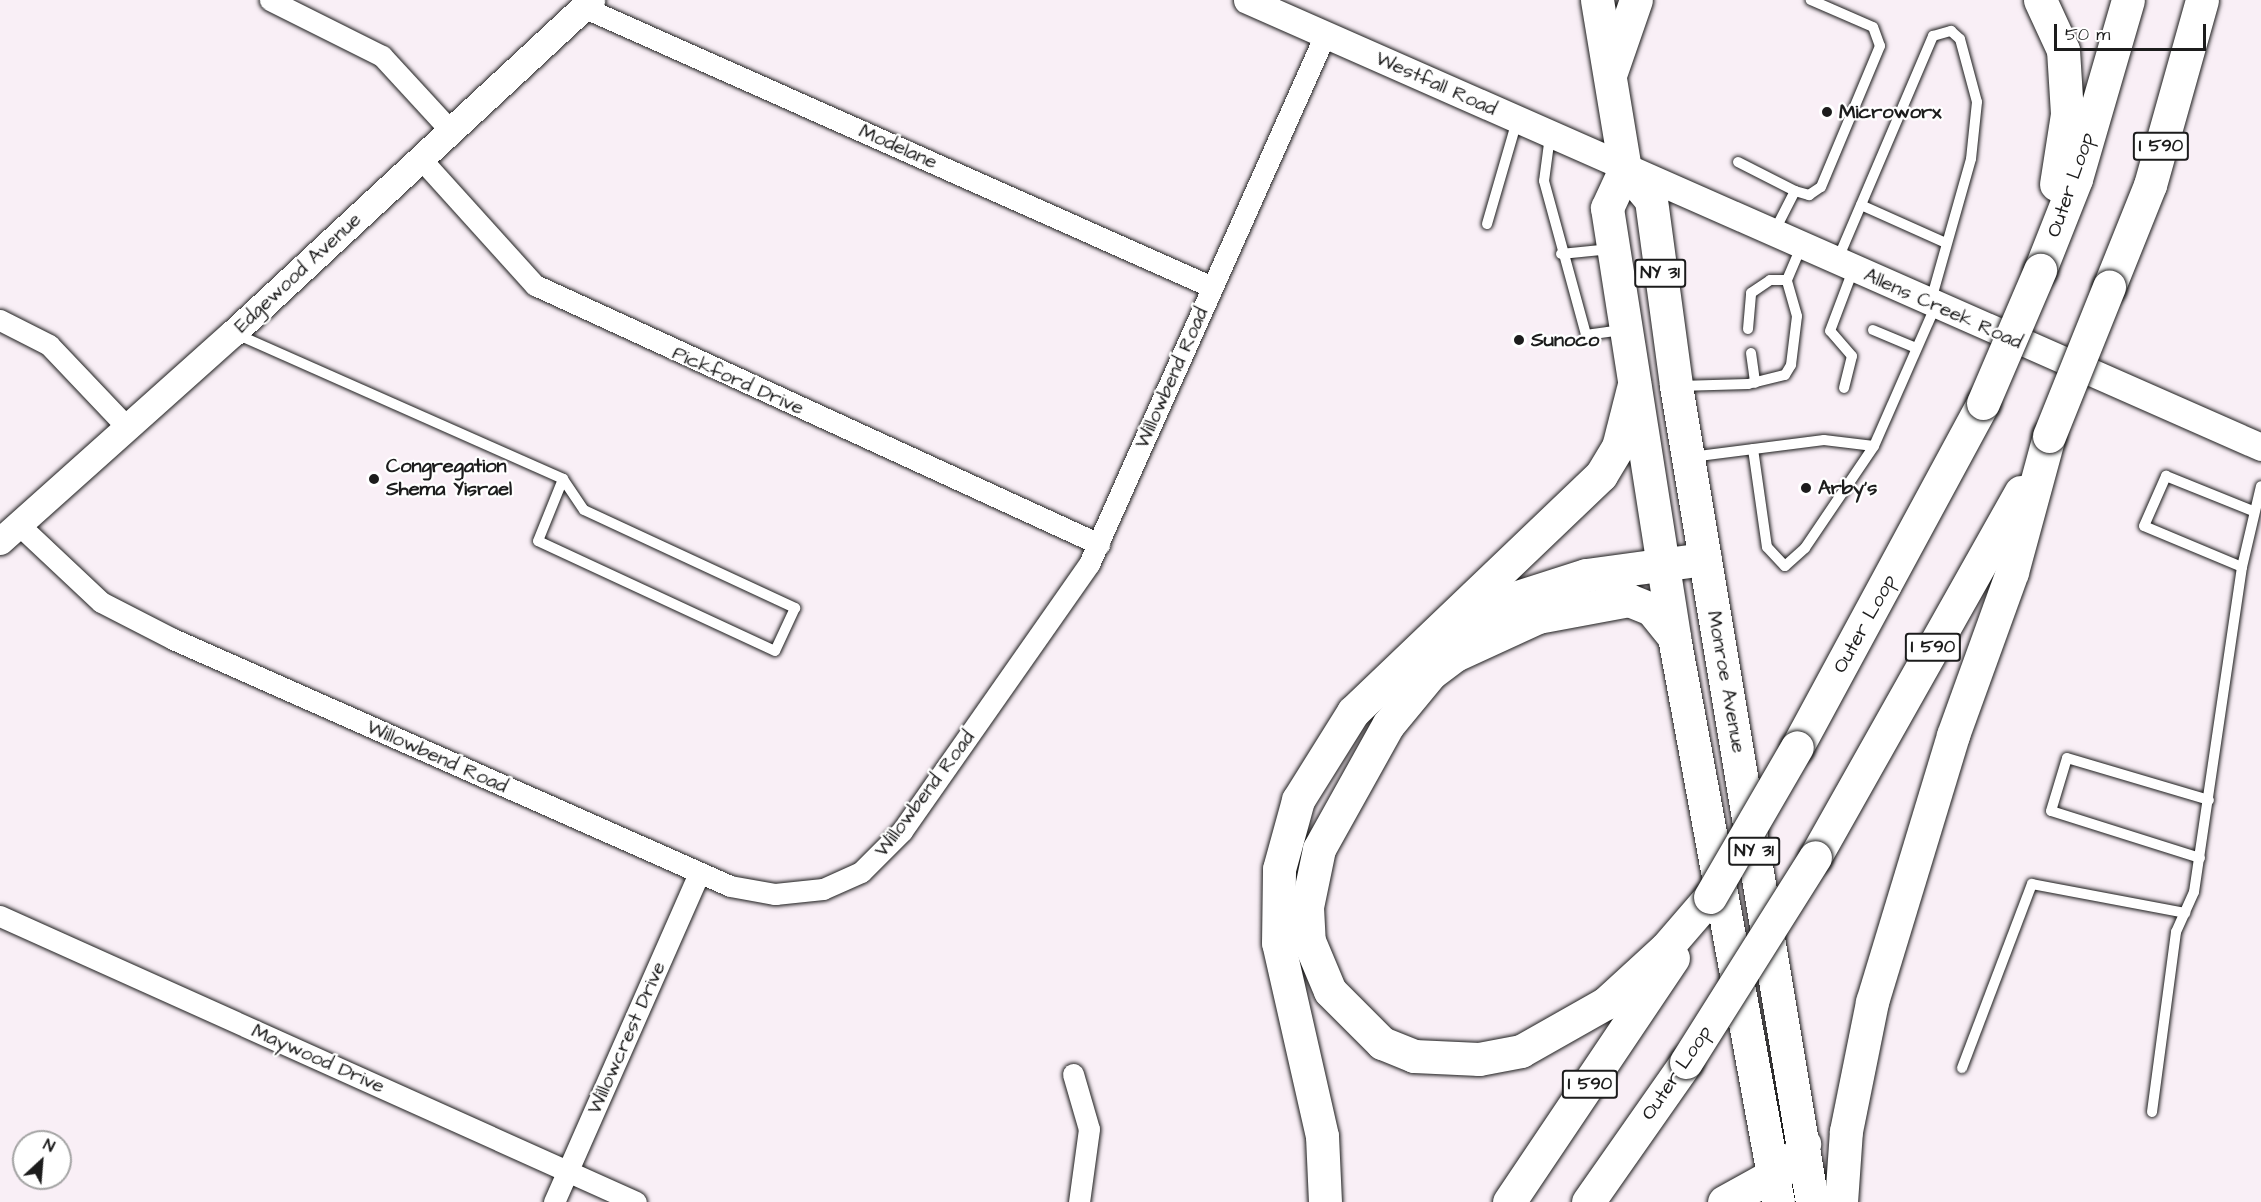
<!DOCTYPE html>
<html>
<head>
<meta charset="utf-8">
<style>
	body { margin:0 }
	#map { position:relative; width:2261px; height:1202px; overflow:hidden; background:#f9eff6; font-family:"Architects Daughter",sans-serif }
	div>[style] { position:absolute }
	.roads { filter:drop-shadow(0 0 2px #1c1c1c) drop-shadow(0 0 2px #1c1c1c) }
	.service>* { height:10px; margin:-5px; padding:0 5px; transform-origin:5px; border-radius:5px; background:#fff }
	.minor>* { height:21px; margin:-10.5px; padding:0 10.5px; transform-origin:10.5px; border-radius:10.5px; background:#fff }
	.tertiary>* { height:27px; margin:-13.5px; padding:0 13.5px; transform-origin:13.5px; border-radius:13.5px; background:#fff }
	.primary>* { height:33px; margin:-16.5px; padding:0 16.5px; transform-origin:16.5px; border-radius:16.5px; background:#fff }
	.motorway>* { height:33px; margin:-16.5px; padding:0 16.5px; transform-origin:16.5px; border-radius:16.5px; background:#fff }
	.bridges { filter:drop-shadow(0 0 2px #1c1c1c) drop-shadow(0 0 2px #1c1c1c) }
	.motorway-bridge>* { height:33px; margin:-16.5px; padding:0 16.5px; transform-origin:16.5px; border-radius:16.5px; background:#fff }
	.dots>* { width:16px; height:16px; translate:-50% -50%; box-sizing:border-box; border:3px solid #fff; border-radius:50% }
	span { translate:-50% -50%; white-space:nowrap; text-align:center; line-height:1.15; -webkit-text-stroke:4.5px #fff; paint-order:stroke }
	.shield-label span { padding:2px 4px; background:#fff; border:2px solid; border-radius:4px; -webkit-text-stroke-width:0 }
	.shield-label { font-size:18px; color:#1c1c1c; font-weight:700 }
	.street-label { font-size:20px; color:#1c1c1c }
	.poi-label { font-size:20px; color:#1c1c1c; font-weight:700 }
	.left { translate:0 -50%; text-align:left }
	.north { position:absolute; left:12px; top:1130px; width:60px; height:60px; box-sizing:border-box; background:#fff; border:2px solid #a4a4a4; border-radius:50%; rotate:26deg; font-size:16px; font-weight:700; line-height:24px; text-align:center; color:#1c1c1c }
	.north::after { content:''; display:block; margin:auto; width:21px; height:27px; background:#1c1c1c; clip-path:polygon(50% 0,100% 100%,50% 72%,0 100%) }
	.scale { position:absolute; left:2054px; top:24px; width:152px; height:27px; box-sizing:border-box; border:3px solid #1c1c1c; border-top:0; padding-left:8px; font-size:18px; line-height:21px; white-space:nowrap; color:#1c1c1c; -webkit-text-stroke:4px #fff; paint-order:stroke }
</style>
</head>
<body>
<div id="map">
	<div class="roads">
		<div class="service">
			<i style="left:1550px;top:136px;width:45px;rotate:97.6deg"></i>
			<i style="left:1544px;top:181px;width:160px;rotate:74.7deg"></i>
			<i style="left:1586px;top:335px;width:36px;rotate:-8deg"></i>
			<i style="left:1738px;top:162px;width:64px;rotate:27deg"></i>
			<i style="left:1861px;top:205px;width:93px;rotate:24.1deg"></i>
			<i style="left:1487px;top:224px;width:107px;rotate:-73.8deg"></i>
			<i style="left:1774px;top:232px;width:46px;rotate:-62.9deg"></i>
			<i style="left:1795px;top:191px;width:15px;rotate:16deg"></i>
			<i style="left:1809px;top:195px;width:14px;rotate:-34deg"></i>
			<i style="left:1821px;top:187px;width:153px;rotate:-67.3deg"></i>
			<i style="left:1880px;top:46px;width:20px;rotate:-110deg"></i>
			<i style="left:1873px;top:27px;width:68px;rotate:-156.5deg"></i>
			<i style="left:1561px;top:254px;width:50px;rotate:-5.7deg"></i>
			<i style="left:1837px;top:261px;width:245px;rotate:-66.9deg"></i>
			<i style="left:1933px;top:36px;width:19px;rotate:-16deg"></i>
			<i style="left:1951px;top:31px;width:12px;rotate:42deg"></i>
			<i style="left:1960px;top:39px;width:65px;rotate:74.9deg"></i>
			<i style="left:1977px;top:102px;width:57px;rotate:96deg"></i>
			<i style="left:1971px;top:159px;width:147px;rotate:105.8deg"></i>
			<i style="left:1748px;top:329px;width:36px;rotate:-85deg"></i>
			<i style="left:1751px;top:293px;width:23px;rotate:-34deg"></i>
			<i style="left:1770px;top:280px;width:17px"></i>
			<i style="left:1873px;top:330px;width:47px;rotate:22.7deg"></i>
			<i style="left:234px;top:333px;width:360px;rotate:23.9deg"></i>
			<i style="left:563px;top:479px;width:37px;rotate:56deg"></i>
			<i style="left:584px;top:510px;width:233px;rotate:24.9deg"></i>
			<i style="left:795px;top:608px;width:47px;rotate:114.9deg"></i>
			<i style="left:775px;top:651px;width:261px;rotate:-155.1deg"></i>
			<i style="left:538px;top:541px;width:67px;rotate:-68deg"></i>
			<i style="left:1751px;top:353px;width:30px;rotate:82deg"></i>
			<i style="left:1679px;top:386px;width:69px;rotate:-1.7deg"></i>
			<i style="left:1748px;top:384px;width:38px;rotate:-14deg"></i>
			<i style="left:1785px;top:375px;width:12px;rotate:-59deg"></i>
			<i style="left:1791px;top:365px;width:49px;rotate:-83deg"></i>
			<i style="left:1797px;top:316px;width:37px;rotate:-106deg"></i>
			<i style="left:1787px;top:280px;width:36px;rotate:-67deg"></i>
			<i style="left:1844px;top:388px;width:33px;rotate:-76deg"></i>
			<i style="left:1852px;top:356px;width:33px;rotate:-131deg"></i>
			<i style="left:1830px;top:331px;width:65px;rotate:-69.3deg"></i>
			<i style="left:1753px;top:449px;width:99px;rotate:81.9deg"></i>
			<i style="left:1767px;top:547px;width:26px;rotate:47deg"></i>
			<i style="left:1785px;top:566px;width:27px;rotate:-42deg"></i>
			<i style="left:1805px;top:548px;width:123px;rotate:-55.9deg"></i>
			<i style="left:1691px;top:457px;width:134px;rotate:-7.3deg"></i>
			<i style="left:1824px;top:440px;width:50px;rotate:6.8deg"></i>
			<i style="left:1874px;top:446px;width:154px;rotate:-66.3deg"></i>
			<i style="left:2242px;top:567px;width:106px;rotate:-157.3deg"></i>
			<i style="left:2144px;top:526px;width:55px;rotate:-66.3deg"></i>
			<i style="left:2166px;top:476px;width:94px;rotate:21.9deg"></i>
			<i style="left:2200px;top:858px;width:156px;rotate:-162.5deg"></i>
			<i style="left:2051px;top:811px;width:55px;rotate:-73.2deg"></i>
			<i style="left:2067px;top:758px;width:148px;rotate:16.5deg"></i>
			<i style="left:1962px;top:1068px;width:197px;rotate:-69.2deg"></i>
			<i style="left:2032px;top:884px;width:156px;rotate:10.7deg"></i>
			<i style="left:2152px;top:1112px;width:182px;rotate:-82.4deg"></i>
			<i style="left:2176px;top:932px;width:44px;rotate:-65.8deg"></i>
			<i style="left:2194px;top:892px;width:329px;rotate:-81.6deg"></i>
			<i style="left:2242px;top:567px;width:83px;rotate:-76.8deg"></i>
		</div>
		<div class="minor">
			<i style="left:270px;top:0;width:125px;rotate:26.6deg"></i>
			<i style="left:382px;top:56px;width:100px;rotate:47.4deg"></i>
			<i style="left:583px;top:7px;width:689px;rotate:24deg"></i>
			<i style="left:421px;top:159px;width:170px;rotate:47.9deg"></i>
			<i style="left:535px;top:285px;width:621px;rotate:24.67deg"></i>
			<i style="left:0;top:320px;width:55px;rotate:27deg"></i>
			<i style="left:49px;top:345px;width:110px;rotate:46.5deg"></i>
			<i style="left:18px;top:524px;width:114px;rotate:43.2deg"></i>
			<i style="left:101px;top:602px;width:81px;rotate:27.2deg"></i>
			<i style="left:173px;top:639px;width:609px;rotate:23.91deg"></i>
			<i style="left:730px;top:886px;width:46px;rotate:10.1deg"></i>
			<i style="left:775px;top:894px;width:48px;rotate:-5.9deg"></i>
			<i style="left:823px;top:889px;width:42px;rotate:-24.1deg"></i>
			<i style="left:861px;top:872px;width:58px;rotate:-45deg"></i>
			<i style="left:902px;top:831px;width:326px;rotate:-55deg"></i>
			<i style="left:1089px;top:564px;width:579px;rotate:-65.96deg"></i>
			<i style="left:0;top:916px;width:697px;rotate:24.21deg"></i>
			<i style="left:1073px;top:1074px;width:57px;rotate:73.8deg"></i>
			<i style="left:1089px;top:1129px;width:74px;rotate:97.8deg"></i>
			<i style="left:554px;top:1202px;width:359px;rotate:-66.2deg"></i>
		</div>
		<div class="tertiary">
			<i style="left:1247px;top:0;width:1108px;rotate:23.79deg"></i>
			<i style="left:0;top:541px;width:312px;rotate:-41.8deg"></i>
			<i style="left:233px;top:333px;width:489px;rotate:-42.9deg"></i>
		</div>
		<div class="primary">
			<i style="left:1597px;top:0;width:171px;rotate:80.6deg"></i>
			<i style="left:1625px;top:169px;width:40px;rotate:50deg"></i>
			<i style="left:1651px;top:200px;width:188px;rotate:82.3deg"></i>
			<i style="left:1676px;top:386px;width:827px;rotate:80.54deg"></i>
			<i style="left:1625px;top:169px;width:43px;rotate:114.8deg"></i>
			<i style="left:1607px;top:208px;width:434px;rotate:81.1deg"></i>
			<i style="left:1674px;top:637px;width:574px;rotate:79.57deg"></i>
		</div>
		<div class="motorway">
			<i style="left:2040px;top:0;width:55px;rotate:65.3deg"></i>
			<i style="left:2063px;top:50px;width:64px;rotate:86.4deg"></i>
			<i style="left:2067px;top:114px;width:71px;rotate:98.9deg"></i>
			<i style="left:1611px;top:72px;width:76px;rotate:-70.9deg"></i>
			<i style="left:2040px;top:270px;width:98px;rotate:-68.4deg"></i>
			<i style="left:2076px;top:179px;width:186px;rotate:-73.8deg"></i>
			<i style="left:2109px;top:287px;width:110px;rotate:-68.1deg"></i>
			<i style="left:2150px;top:185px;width:192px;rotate:-74.3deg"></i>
			<i style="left:1460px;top:623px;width:50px;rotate:-26.1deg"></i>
			<i style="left:1505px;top:601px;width:85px;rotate:-17.8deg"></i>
			<i style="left:1586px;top:575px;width:120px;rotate:-7.7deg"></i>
			<i style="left:1674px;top:637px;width:36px;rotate:-129deg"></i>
			<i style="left:1651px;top:609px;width:24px;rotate:-158deg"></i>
			<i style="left:1629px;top:600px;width:93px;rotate:169.4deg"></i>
			<i style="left:1538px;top:617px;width:91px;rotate:155.4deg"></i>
			<i style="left:1455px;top:655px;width:30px;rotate:143deg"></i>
			<i style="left:1431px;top:673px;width:67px;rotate:129.6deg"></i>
			<i style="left:1388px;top:725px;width:142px;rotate:119.1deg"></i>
			<i style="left:1319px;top:849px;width:59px;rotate:101.7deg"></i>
			<i style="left:1307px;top:907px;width:34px;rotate:87deg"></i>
			<i style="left:1309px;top:941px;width:54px;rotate:67.2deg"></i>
			<i style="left:1330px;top:991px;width:74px;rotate:45deg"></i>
			<i style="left:1382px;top:1043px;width:35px;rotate:22deg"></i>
			<i style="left:1414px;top:1056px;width:65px;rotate:2.6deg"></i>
			<i style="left:1479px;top:1059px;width:43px;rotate:-10.8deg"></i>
			<i style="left:1521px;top:1051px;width:98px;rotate:-29.5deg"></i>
			<i style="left:1606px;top:1003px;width:81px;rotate:-42.5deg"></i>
			<i style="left:1666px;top:948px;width:67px;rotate:-49.2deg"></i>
			<i style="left:1797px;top:747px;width:391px;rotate:-61.6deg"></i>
			<i style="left:1815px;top:857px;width:419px;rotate:-60.6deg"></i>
			<i style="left:1325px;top:1202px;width:66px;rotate:-92.6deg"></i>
			<i style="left:1322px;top:1136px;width:198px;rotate:-102.8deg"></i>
			<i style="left:1278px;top:943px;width:74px;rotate:-89.2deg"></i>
			<i style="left:1279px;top:869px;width:72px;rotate:-74.6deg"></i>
			<i style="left:1298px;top:800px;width:104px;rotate:-58deg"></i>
			<i style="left:1353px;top:712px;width:343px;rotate:-43.7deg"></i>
			<i style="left:1601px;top:475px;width:33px;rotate:-59deg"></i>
			<i style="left:1618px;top:447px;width:65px;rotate:-75.7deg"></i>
			<i style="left:1509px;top:1202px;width:294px;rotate:-56.1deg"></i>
			<i style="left:1588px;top:1202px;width:171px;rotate:-55deg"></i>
			<i style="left:1724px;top:1202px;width:77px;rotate:-28.9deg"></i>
			<i style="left:1791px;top:1165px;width:25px;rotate:-58deg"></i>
			<i style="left:1841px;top:1202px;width:71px;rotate:-86deg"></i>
			<i style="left:1846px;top:1131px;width:132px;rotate:-78.6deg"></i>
			<i style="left:1872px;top:1002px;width:279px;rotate:-73.1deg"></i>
			<i style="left:1953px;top:735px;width:173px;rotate:-70.1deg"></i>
			<i style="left:2012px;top:572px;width:141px;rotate:-74.8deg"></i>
		</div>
	</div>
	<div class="bridges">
		<div class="motorway-bridge">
			<i style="left:1983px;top:403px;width:145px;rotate:-66.8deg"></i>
			<i style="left:2049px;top:436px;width:161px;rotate:-68.1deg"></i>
			<i style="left:1710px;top:897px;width:173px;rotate:-59.9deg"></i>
			<i style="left:1686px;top:1062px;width:242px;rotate:-57.8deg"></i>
		</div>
	</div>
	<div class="dots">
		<i style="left:1827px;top:112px;background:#1c1c1c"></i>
		<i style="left:1519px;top:340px;background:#1c1c1c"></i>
		<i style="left:374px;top:479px;background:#1c1c1c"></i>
		<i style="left:1806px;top:488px;background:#1c1c1c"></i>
	</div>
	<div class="shield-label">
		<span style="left:2161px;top:146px">I 590</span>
		<span style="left:1660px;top:273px">NY 31</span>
		<span style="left:1933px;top:647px">I 590</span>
		<span style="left:1754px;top:851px">NY 31</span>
		<span style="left:1590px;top:1084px">I 590</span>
	</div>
	<div class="street-label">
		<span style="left:1436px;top:84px;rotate:24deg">Westfall Road</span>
		<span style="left:898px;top:147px;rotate:24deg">Modelane</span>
		<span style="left:2071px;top:185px;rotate:-71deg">Outer Loop</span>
		<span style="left:298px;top:273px;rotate:-43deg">Edgewood Avenue</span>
		<span style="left:1943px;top:309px;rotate:24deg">Allens Creek Road</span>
		<span style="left:1172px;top:378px;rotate:-66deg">Willowbend Road</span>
		<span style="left:738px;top:381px;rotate:24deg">Pickford Drive</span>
		<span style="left:1865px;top:624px;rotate:-61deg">Outer Loop</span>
		<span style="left:1726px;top:682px;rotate:80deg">Monroe Avenue</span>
		<span style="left:437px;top:757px;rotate:24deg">Willowbend Road</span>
		<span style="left:925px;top:794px;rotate:-53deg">Willowbend Road</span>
		<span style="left:627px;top:1038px;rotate:-66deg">Willowcrest Drive</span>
		<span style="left:318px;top:1059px;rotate:24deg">Maywood Drive</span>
		<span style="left:1677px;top:1073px;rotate:-56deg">Outer Loop</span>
	</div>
	<div class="poi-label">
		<span class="left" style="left:1839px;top:112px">Microworx</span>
		<span class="left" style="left:1531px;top:340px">Sunoco</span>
		<span class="left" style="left:386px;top:478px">Congregation<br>Shema Yisrael</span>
		<span class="left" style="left:1818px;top:488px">Arby's</span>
	</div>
	<div class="north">N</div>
	<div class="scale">50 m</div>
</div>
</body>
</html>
